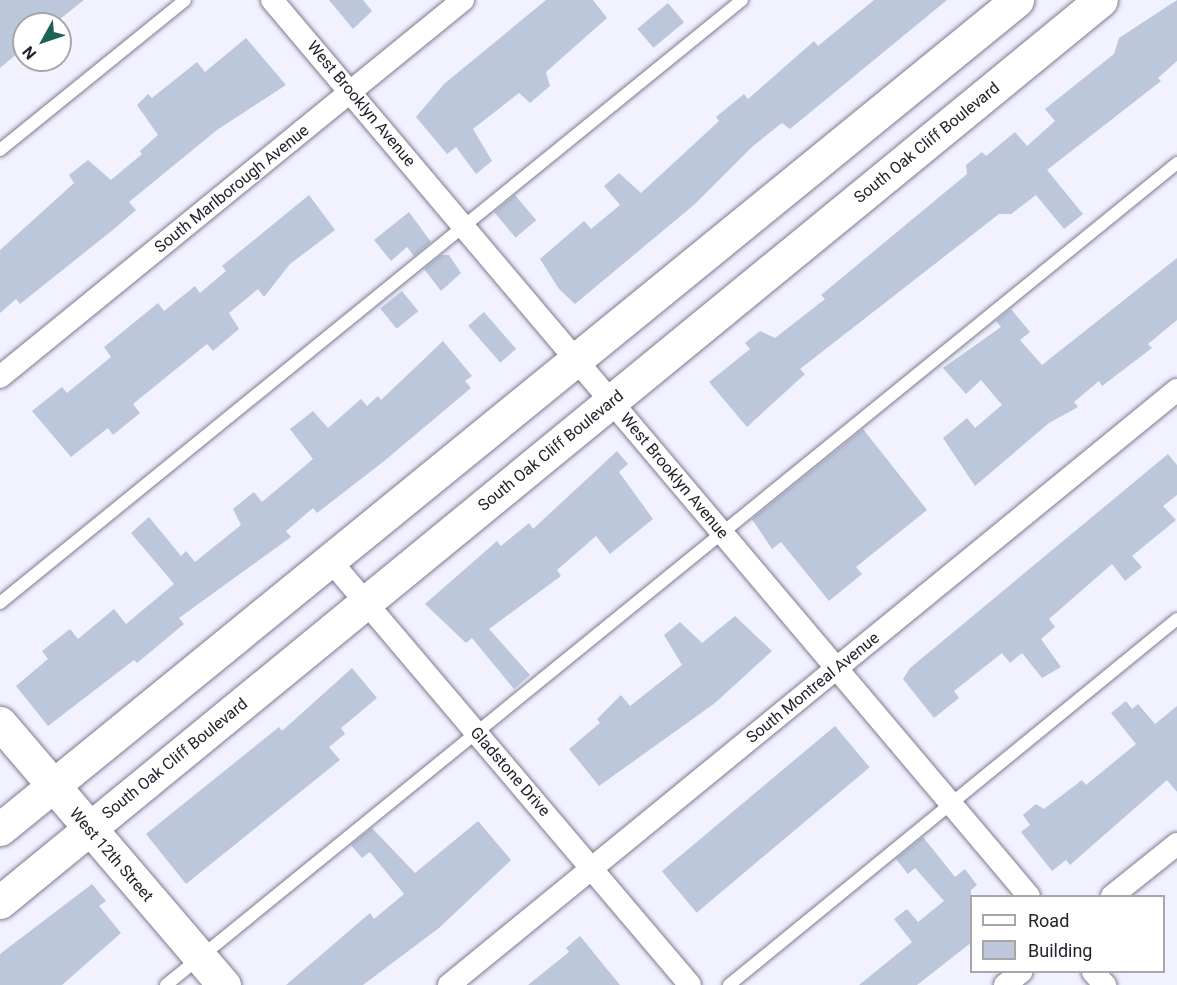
<!DOCTYPE html>
<html>
<head>
<meta charset="utf-8">
<style>
	body { margin:0 }
	#map { position:relative; width:1177px; height:985px; overflow:hidden; background:#f1f1ff; font-family:Roboto,sans-serif }
	div>[style] { position:absolute }
	.building>* { inset:0; background:#bcc7dc; transform-origin:0 0 }
	.roads { filter:drop-shadow(0 0 2px #7d7c91) drop-shadow(0 0 2px #7d7c91) }
	.lane>* { height:12px; margin:-6px; padding:0 6px; transform-origin:6px; border-radius:6px; background:#fff }
	.street>* { height:22px; margin:-11px; padding:0 11px; transform-origin:11px; border-radius:11px; background:#fff }
	.secondary>* { height:33px; margin:-16.5px; padding:0 16.5px; transform-origin:16.5px; border-radius:16.5px; background:#fff }
	span { translate:-50% -50%; white-space:nowrap; text-align:center; line-height:1.15; -webkit-text-stroke:4.5px #fff; paint-order:stroke }
	.street-label { font-size:16px; color:#23232b }
	.legend { position:absolute; left:970px; top:895px; width:195px; height:78px; box-sizing:border-box; background:#fff; border:2px solid #a7a7aa; margin:0; padding:8px 10px; list-style:none; font-size:18px; color:#23232b }
	.legend li { display:flex; align-items:center; gap:12px; height:30px }
	.legend b { width:30px; border:2px solid #a7a7aa }
	.north { position:absolute; left:12px; top:12px; width:60px; height:60px; box-sizing:border-box; background:#fff; border:2px solid #a7a7aa; border-radius:50%; rotate:230deg; font-size:16px; font-weight:700; line-height:24px; text-align:center; color:#23232b }
	.north::after { content:''; display:block; margin:auto; width:21px; height:27px; background:#1d6254; clip-path:polygon(50% 0,100% 100%,50% 72%,0 100%) }
</style>
</head>
<body>
<div id="map">
	<div class="building">
		<i style="clip-path:polygon(0 0,84px 0,60px 19px,24px 24px,24px 48px,0 68px)"></i>
		<i style="clip-path:polygon(329px 0,363px 0,372px 11px,353px 29px)"></i>
		<i style="clip-path:polygon(546px 0,593px 0,607px 18px,546px 72px,550px 86px,530px 103px,519px 93px,473px 129px,492px 161px,476px 174px,456px 147px,447px 154px,416px 117px,444px 84px)"></i>
		<i style="clip-path:polygon(874px 0,947px 0,790px 129px,782px 123px,753px 146px,695px 204px,575px 304px,559px 289px,540px 259px,584px 221px,591px 229px,620px 205px,604px 186px,619px 173px,641px 193px,719px 121px,716px 117px,744px 94px,748px 99px,814px 41px,818px 46px)"></i>
		<i style="clip-path:polygon(1177px 0,1177px 61px,1158px 78px,1161px 81px,1047px 170px,1083px 214px,1064px 229px,1036px 195px,1011px 214px,999px 214px,800px 369px,805px 374px,747px 427px,709px 382px,750px 349px,745px 343px,760px 331px,775px 338px,825px 299px,821px 295px,967px 174px,966px 165px,982px 152px,986px 156px,1015px 132px,1027px 146px,1055px 121px,1045px 109px,1114px 54px,1119px 38px)"></i>
		<i style="left:668px;top:3px;width:25px;height:40px;rotate:50deg"></i>
		<i style="clip-path:polygon(246px 38px,286px 85px,217px 130px,129px 202px,136px 210px,114px 229px,20px 304px,16px 299px,0 313px,0 250px,74px 183px,69px 175px,88px 160px,111px 180px,142px 154px,140px 151px,158px 135px,137px 105px,148px 94px,152px 98px,197px 62px,205px 72px)"></i>
		<i style="clip-path:polygon(309px 195px,335px 230px,290px 264px,264px 297px,258px 289px,229px 313px,239px 329px,213px 351px,207px 344px,133px 404px,140px 413px,113px 435px,108px 428px,71px 457px,32px 411px,62px 387px,67px 393px,111px 357px,104px 347px,158px 303px,164px 311px,195px 286px,200px 293px,226px 271px,222px 266px)"></i>
		<i style="left:515px;top:195px;width:33px;height:27px;rotate:50deg"></i>
		<i style="clip-path:polygon(409px 212px,431px 242px,414px 256px,407px 247px,391px 261px,374px 240px)"></i>
		<i style="clip-path:polygon(441px 255px,449px 255px,461px 273px,441px 291px,424px 269px)"></i>
		<i style="clip-path:polygon(1177px 258px,1177px 320px,1148px 344px,1152px 348px,1102px 386px,1099px 381px,1074px 402px,1078px 407px,1049px 423px,975px 486px,943px 438px,967px 418px,975px 428px,1002px 405px,981px 380px,966px 394px,943px 368px,1001px 327px,996px 321px,1011px 309px,1030px 332px,1020px 340px,1042px 365px)"></i>
		<i style="left:402px;top:291px;width:26px;height:28px;rotate:51deg"></i>
		<i style="left:484px;top:312px;width:49px;height:21px;rotate:49deg"></i>
		<i style="clip-path:polygon(443px 341px,472px 376px,465px 381px,471px 388px,383px 462px,317px 513px,313px 508px,286px 531px,291px 537px,179px 618px,184px 624px,137px 663px,134px 660px,48px 726px,16px 686px,48px 659px,42px 651px,70px 629px,78px 639px,114px 609px,126px 624px,174px 584px,131px 533px,149px 517px,181px 556px,186px 551px,195px 562px,241px 525px,233px 509px,254px 492px,262px 502px,313px 459px,290px 429px,313px 411px,328px 428px,361px 399px,367px 406px,378px 396px,381px 400px)"></i>
		<i style="clip-path:polygon(863px 429px,927px 510px,856px 567px,862px 574px,829px 601px,781px 542px,772px 549px,752px 519px)"></i>
		<i style="clip-path:polygon(617px 451px,628px 464px,619px 472px,653px 519px,610px 554px,596px 536px,557px 570px,561px 576px,489px 629px,530px 675px,514px 689px,472px 638px,466px 643px,425px 604px,497px 541px,501px 546px,529px 523px,533px 529px)"></i>
		<i style="clip-path:polygon(1168px 454px,1177px 465px,1177px 495px,1163px 506px,1176px 520px,1132px 556px,1142px 567px,1125px 581px,1112px 564px,1049px 619px,1055px 627px,1041px 639px,1061px 667px,1042px 678px,1022px 653px,1010px 663px,1002px 653px,954px 691px,959px 698px,934px 718px,903px 679px,910px 668px)"></i>
		<i style="clip-path:polygon(735px 616px,772px 651px,715px 703px,599px 786px,569px 749px,600px 723px,597px 719px,621px 695px,630px 706px,682px 665px,664px 635px,680px 622px,702px 643px)"></i>
		<i style="clip-path:polygon(352px 668px,377px 698px,341px 728px,345px 734px,329px 747px,340px 760px,186px 884px,146px 834px,279px 727px,282px 731px)"></i>
		<i style="clip-path:polygon(1126px 701px,1132px 709px,1138px 704px,1155px 724px,1177px 706px,1177px 792px,1167px 780px,1070px 865px,1066px 860px,1052px 871px,1021px 832px,1030px 825px,1023px 815px,1036px 804px,1044px 809px,1082px 780px,1086px 785px,1136px 744px,1111px 713px)"></i>
		<i style="left:835px;top:726px;width:54px;height:226px;rotate:50deg"></i>
		<i style="clip-path:polygon(478px 821px,511px 860px,439px 928px,363px 985px,286px 985px,370px 913px,374px 919px,404px 894px,370px 852px,362px 858px,351px 845px,372px 828px,415px 873px)"></i>
		<i style="clip-path:polygon(923px 837px,955px 877px,965px 869px,977px 885px,971px 890px,972px 942px,917px 985px,859px 985px,912px 942px,894px 919px,907px 909px,918px 922px,944px 901px,915px 868px,908px 874px,896px 859px)"></i>
		<i style="clip-path:polygon(92px 884px,106px 901px,99px 906px,121px 933px,62px 985px,0 985px,0 954px)"></i>
		<i style="clip-path:polygon(580px 936px,620px 985px,528px 985px,569px 952px,566px 948px)"></i>
	</div>
	<div class="roads">
		<div class="lane">
			<i style="left:0;top:150px;width:238px;rotate:-39deg"></i>
			<i style="left:0;top:603px;width:956px;rotate:-39.1deg"></i>
			<i style="left:166px;top:985px;width:1303px;rotate:-39.11deg"></i>
			<i style="left:729px;top:985px;width:578px;rotate:-39.25deg"></i>
		</div>
		<div class="street">
			<i style="left:272px;top:0;width:1173px;rotate:49.81deg"></i>
			<i style="left:0;top:377px;width:597px;rotate:-39.15deg"></i>
			<i style="left:329px;top:559px;width:558px;rotate:49.72deg"></i>
			<i style="left:1112px;top:896px;width:83px;rotate:-38.7deg"></i>
			<i style="left:1093px;top:972px;width:18px;rotate:47deg"></i>
			<i style="left:449px;top:985px;width:940px;rotate:-39.26deg"></i>
			<i style="left:1005px;top:985px;width:21px;rotate:-39deg"></i>
		</div>
		<div class="secondary">
			<i style="left:0;top:723px;width:345px;rotate:49.5deg"></i>
			<i style="left:0;top:829px;width:1312px;rotate:-39.18deg"></i>
			<i style="left:0;top:902px;width:1423px;rotate:-39.33deg"></i>
		</div>
	</div>
	<div class="street-label">
		<span style="left:361px;top:104px;rotate:50deg">West Brooklyn Avenue</span>
		<span style="left:927px;top:143px;rotate:-39deg">South Oak Cliff Boulevard</span>
		<span style="left:232px;top:189px;rotate:-39deg">South Marlborough Avenue</span>
		<span style="left:551px;top:451px;rotate:-39deg">South Oak Cliff Boulevard</span>
		<span style="left:674px;top:476px;rotate:50deg">West Brooklyn Avenue</span>
		<span style="left:813px;top:688px;rotate:-39deg">South Montreal Avenue</span>
		<span style="left:175px;top:759px;rotate:-39deg">South Oak Cliff Boulevard</span>
		<span style="left:510px;top:772px;rotate:49deg">Gladstone Drive</span>
		<span style="left:111px;top:855px;rotate:49deg">West 12th Street</span>
	</div>
	<ul class="legend">
	<li><b style="height:8px;background:#fff"></b>Road</li>
	<li><b style="height:16px;background:#bcc7dc"></b>Building</li>
	</ul>
	<div class="north">N</div>
</div>
</body>
</html>
